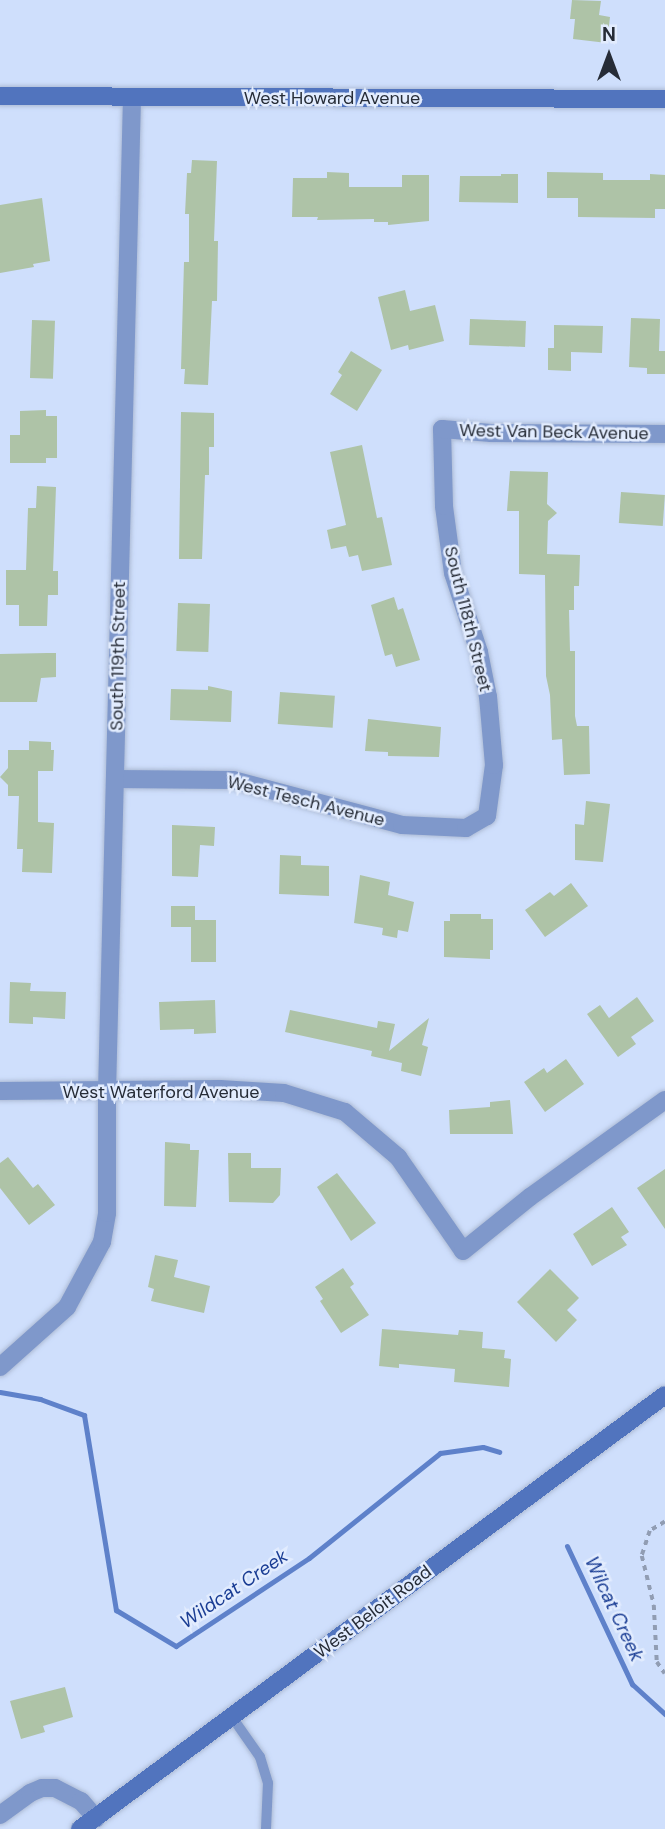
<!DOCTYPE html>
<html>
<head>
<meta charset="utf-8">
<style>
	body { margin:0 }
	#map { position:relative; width:665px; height:1829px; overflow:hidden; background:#cfdffc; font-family:"DM Sans",sans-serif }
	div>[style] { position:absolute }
	.stream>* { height:5px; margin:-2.5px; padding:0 2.5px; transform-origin:2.5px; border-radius:2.5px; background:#5e81ca }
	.building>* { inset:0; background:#aec3a7; transform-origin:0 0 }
	.path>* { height:3.5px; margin-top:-1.75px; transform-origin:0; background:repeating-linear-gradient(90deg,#919db3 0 5px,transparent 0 10px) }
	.roads { filter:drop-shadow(0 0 2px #adbbd5) drop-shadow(0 0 2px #adbbd5) }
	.lane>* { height:10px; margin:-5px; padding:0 5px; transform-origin:5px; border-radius:5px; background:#7f98cb }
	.street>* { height:18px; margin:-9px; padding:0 9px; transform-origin:9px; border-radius:9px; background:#7f98cb }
	.secondary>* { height:18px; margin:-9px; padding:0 9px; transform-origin:9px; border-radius:9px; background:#5174be }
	span { translate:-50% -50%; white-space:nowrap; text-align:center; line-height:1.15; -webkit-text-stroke:5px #e2ecfe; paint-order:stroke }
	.street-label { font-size:18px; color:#262c37 }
	.water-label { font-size:19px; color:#1a3d94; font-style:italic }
	.north { position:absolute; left:574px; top:21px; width:70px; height:70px; -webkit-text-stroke:5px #e2ecfe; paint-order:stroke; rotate:0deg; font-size:19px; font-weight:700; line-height:28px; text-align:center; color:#262c37 }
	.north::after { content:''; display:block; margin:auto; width:24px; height:32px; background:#262c37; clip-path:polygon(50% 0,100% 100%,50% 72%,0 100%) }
</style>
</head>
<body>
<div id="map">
	<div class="stream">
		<i style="left:0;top:1392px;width:41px;rotate:9.9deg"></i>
		<i style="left:40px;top:1399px;width:47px;rotate:20deg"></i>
		<i style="left:84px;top:1415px;width:198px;rotate:80.7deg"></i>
		<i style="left:116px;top:1610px;width:70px;rotate:31deg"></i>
		<i style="left:176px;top:1646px;width:159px;rotate:-33.5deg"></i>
		<i style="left:309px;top:1558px;width:168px;rotate:-38.7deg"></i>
		<i style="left:440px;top:1453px;width:43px;rotate:-7.9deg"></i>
		<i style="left:483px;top:1447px;width:17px;rotate:17deg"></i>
		<i style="left:567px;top:1546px;width:153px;rotate:64.8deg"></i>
		<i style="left:632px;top:1684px;width:45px;rotate:42.3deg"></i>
	</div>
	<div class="building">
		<i style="clip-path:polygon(572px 0,601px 1px,599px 15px,610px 17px,607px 43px,573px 39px,575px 19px,570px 19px)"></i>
		<i style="clip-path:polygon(192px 160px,217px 161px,214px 241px,218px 241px,217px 301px,212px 301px,208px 385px,184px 384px,185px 369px,181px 369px,184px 262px,189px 262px,189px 214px,185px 214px,187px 173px,191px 173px)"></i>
		<i style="clip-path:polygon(327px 172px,349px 173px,349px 187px,402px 187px,402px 175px,429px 175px,429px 221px,388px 225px,388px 222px,374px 222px,374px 219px,317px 220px,318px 217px,292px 217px,293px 178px,327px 178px)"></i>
		<i style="clip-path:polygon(547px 172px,603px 173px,603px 180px,650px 180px,650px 174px,665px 175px,665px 209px,655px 209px,655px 218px,578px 217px,578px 198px,547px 198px)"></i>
		<i style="clip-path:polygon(501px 174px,518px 174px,518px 203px,459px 202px,460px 176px,501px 176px)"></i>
		<i style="clip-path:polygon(42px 198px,50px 261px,33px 264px,34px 267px,0 273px,0 205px)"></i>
		<i style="clip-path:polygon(405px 290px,410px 311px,435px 305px,444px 341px,409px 350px,408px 345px,391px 350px,378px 297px)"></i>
		<i style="clip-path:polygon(631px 318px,660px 319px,659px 351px,665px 351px,665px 374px,647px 374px,647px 368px,629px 367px)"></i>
		<i style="left:470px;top:319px;width:56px;height:26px;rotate:2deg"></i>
		<i style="left:32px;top:320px;width:23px;height:58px;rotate:2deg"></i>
		<i style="clip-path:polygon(554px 325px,603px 326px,602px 353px,571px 352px,571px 371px,548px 370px,548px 348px,554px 348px)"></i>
		<i style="clip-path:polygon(351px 351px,382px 370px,357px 411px,330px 394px,342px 375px,338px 372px)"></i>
		<i style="clip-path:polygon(46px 410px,46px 416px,57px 416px,57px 458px,46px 458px,46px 463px,10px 463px,10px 435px,20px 435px,20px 411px)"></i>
		<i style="clip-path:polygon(181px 412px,214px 413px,214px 447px,209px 447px,209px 475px,205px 475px,202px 559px,179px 559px)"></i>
		<i style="clip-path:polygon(362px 445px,377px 518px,382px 517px,392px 565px,362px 571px,358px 555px,349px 557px,346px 546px,331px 549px,327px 530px,346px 525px,330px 452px)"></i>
		<i style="clip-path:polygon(510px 471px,548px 472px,547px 504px,557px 513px,548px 521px,547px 554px,580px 555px,579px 586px,574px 586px,574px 610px,569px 610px,570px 651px,575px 651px,575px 716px,577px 726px,589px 726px,590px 774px,564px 775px,562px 739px,552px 740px,550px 695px,546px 676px,545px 575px,519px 574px,519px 511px,507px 511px)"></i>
		<i style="clip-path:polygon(37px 486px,56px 487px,53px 571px,58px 571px,58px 595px,48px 595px,47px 626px,19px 626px,19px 605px,6px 605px,6px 570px,26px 570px,28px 508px,36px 508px)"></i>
		<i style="left:621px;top:492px;width:44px;height:31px;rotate:4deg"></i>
		<i style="clip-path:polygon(394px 597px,398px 610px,403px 608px,420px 660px,396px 667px,392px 654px,385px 656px,371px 605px)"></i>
		<i style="left:178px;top:603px;width:32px;height:48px;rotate:2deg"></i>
		<i style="clip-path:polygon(47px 653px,56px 653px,56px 677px,41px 678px,37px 702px,0 702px,0 654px)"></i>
		<i style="clip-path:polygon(208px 686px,232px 691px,231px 722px,170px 720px,171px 689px,208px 690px)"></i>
		<i style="left:280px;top:692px;width:55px;height:32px;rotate:4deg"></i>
		<i style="clip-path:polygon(368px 719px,441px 727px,439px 757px,388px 756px,388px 752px,365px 751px)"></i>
		<i style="clip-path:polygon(29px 741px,51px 742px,51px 750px,54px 750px,53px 771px,38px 771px,38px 822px,54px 823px,52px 873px,22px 872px,23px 849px,17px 849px,19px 796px,8px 796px,8px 785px,0 777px,8px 768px,8px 750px,29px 750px)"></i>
		<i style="clip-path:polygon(586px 801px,610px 804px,603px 862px,575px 860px,575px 824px,584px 825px)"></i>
		<i style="clip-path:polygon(172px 825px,215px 827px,214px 846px,200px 845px,198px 877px,172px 876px)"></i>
		<i style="clip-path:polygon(280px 855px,301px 856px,301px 865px,329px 866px,329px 896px,279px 894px)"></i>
		<i style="clip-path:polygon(360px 875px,390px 882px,388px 895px,414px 902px,408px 932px,398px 930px,397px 938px,382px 935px,383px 928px,354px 923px)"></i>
		<i style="clip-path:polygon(571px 883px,588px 906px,545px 937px,525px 910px,550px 892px,554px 896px)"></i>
		<i style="clip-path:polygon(171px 906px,195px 906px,195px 920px,216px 920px,216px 962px,191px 962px,191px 927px,171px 927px)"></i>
		<i style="clip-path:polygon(450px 914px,481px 914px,481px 919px,493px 919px,493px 950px,490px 950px,490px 959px,444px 957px,444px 921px,450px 921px)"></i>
		<i style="clip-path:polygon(10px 982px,31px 983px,30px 991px,66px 992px,65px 1019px,33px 1017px,33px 1024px,9px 1023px)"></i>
		<i style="clip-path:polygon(637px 997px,654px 1021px,631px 1037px,636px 1044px,618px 1057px,587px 1014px,600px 1005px,609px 1018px)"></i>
		<i style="clip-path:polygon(215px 1000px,216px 1033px,194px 1034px,194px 1029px,160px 1030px,159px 1002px)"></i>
		<i style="clip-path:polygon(290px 1010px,377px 1028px,378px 1021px,395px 1024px,389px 1051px,429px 1018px,422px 1045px,428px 1047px,421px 1076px,401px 1071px,402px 1063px,371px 1056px,372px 1051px,285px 1032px)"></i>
		<i style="clip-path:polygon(566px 1059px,584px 1084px,545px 1112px,524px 1082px,544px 1068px,547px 1073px)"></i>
		<i style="clip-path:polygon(510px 1100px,513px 1134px,450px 1134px,449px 1110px,490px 1107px,490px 1102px)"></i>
		<i style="clip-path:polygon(165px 1142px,190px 1144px,190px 1150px,199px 1150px,196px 1207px,164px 1206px)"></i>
		<i style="clip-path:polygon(228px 1153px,251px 1153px,251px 1168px,281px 1168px,280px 1195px,273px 1203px,229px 1202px)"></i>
		<i style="clip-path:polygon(8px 1157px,33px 1188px,38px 1184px,55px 1205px,29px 1225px,0 1188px,0 1163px)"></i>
		<i style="clip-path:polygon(665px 1169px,665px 1229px,637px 1188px)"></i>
		<i style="clip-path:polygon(337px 1173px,376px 1223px,351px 1241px,317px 1187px)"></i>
		<i style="clip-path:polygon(612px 1207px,629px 1232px,621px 1237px,627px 1245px,592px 1266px,573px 1234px)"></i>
		<i style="clip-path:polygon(155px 1255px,178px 1260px,174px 1277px,210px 1286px,204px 1313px,151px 1301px,154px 1289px,148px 1287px)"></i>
		<i style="clip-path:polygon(343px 1268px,354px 1284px,350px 1287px,369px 1315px,341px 1333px,320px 1301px,323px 1299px,315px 1287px)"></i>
		<i style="clip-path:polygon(550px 1269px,579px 1298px,567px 1310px,577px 1320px,556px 1342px,517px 1302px)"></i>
		<i style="clip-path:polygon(382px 1329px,458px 1335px,459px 1330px,483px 1332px,482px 1348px,505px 1350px,504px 1358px,511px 1359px,509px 1387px,454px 1382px,455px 1369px,399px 1364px,399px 1368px,379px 1366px)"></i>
		<i style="clip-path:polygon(65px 1687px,73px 1717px,43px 1726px,45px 1732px,21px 1739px,10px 1701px)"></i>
	</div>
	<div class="path">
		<i style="left:665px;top:1522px;width:17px;rotate:149deg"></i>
		<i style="left:650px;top:1531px;width:26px;rotate:108deg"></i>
		<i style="left:642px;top:1556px;width:50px;rotate:76.2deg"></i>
		<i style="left:654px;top:1605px;width:57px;rotate:87deg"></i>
		<i style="left:657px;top:1662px;width:14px;rotate:56deg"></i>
	</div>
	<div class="roads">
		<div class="lane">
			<i style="left:232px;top:1717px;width:49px;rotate:55deg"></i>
			<i style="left:260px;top:1757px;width:27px;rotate:73deg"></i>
			<i style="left:268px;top:1783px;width:46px;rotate:92.5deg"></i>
		</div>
		<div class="street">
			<i style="left:115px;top:779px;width:118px;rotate:0.5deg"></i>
			<i style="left:233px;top:780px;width:175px;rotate:14.9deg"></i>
			<i style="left:402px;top:825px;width:64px;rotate:2.7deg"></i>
			<i style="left:466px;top:828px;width:24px;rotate:-30deg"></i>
			<i style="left:487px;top:816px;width:51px;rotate:-82.2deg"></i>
			<i style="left:494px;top:765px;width:68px;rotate:-95deg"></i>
			<i style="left:488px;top:697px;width:46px;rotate:-101.3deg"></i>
			<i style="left:479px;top:652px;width:83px;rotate:-108.2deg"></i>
			<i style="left:453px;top:573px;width:68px;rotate:-97.7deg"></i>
			<i style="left:444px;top:506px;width:77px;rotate:-91.5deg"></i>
			<i style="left:442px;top:429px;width:49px;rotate:4.7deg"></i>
			<i style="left:491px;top:433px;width:174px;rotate:0.3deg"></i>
			<i style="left:0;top:1091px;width:220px;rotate:-0.5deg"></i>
			<i style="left:220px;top:1089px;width:64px;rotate:3.6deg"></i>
			<i style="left:284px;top:1093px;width:64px;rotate:17.3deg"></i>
			<i style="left:345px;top:1112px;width:70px;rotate:40.3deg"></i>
			<i style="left:398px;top:1157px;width:114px;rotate:55.3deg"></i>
			<i style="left:463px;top:1251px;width:86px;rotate:-38.9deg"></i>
			<i style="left:530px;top:1197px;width:166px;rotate:-35.7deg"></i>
			<i style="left:0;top:1367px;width:90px;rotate:-41.8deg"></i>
			<i style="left:67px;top:1307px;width:74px;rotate:-61.7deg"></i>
			<i style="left:102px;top:1242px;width:29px;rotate:-80deg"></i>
			<i style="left:107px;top:1213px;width:121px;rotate:-90deg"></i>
			<i style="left:107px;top:1092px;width:993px;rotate:-88.56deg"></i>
			<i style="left:0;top:1815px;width:37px;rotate:-36deg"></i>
			<i style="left:30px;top:1793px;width:13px;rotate:-23deg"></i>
			<i style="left:42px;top:1788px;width:13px"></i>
			<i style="left:55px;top:1788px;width:29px;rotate:27deg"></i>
			<i style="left:81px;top:1801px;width:23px;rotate:49deg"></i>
		</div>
		<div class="secondary">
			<i style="left:0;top:96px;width:665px;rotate:0.26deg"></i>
			<i style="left:80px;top:1829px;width:728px;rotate:-36.57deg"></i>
		</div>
	</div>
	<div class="street-label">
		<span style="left:332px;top:98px">West Howard Avenue</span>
		<span style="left:554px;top:432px;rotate:1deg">West Van Beck Avenue</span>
		<span style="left:468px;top:619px;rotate:76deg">South 118th Street</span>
		<span style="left:118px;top:656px;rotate:-89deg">South 119th Street</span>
		<span style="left:306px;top:801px;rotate:14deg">West Tesch Avenue</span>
		<span style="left:161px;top:1092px">West Waterford Avenue</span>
		<span style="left:373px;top:1612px;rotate:-37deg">West Beloit Road</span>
	</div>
	<div class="water-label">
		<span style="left:234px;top:1589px;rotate:-34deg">Wildcat Creek</span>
		<span style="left:614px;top:1609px;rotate:65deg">Wilcat Creek</span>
	</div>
	<div class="north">N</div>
</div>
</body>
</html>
